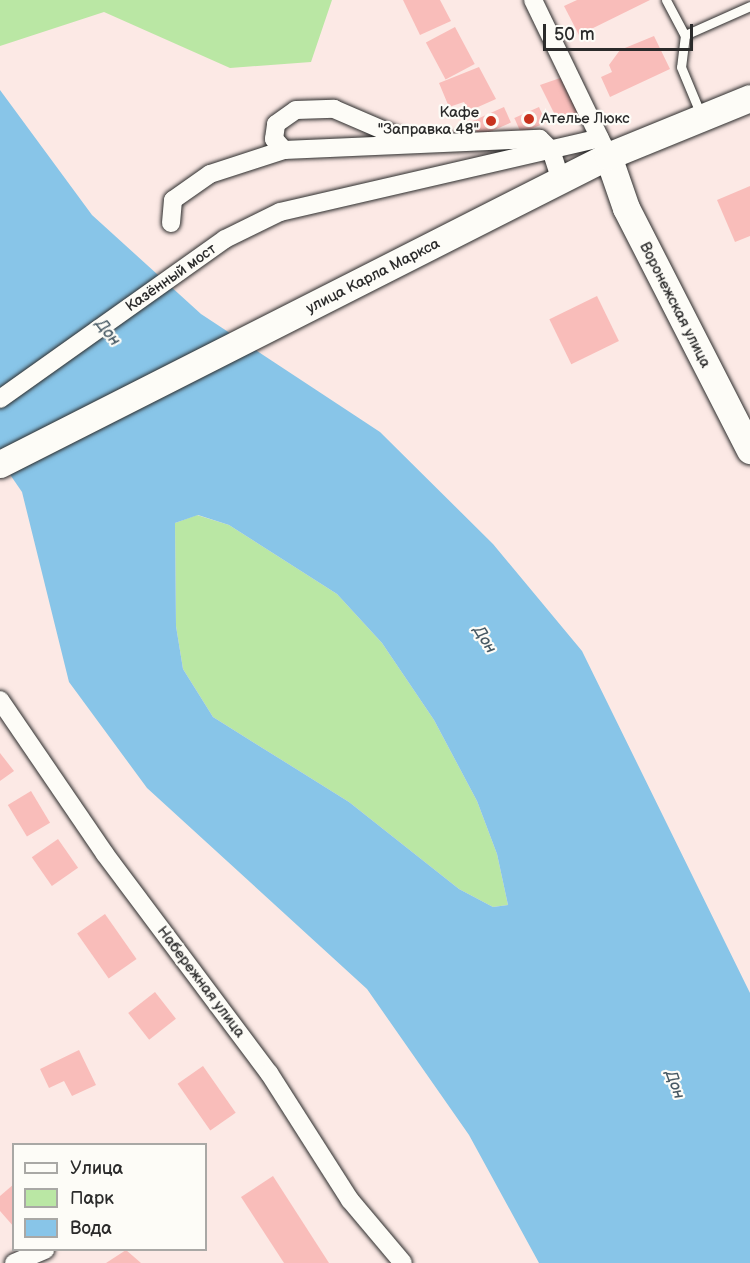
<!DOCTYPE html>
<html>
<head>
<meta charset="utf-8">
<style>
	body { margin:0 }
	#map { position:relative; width:750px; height:1263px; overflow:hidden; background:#fce9e5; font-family:"Balsamiq Sans",sans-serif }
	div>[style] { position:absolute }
	.green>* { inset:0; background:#bae7a4 }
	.water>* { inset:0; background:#88c5e8 }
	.building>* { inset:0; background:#f9bdba; transform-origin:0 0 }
	.roads { filter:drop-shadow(0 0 2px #2b2b2b) drop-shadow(0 0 2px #2b2b2b) }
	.lane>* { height:9px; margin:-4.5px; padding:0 4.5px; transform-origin:4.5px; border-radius:4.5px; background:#fdfcf7 }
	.street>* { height:18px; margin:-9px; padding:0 9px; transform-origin:9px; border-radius:9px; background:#fdfcf7 }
	.secondary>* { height:27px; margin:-13.5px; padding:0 13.5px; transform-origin:13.5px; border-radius:13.5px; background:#fdfcf7 }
	.dots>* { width:16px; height:16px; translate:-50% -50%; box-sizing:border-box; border:3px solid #fdfcf7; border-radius:50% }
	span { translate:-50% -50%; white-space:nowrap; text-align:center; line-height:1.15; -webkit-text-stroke:4.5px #fdfcf7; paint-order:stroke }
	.poi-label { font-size:15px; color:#2b2b2b }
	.right { translate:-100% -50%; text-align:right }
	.left { translate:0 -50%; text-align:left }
	.street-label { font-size:15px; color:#2b2b2b }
	.water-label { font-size:16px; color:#475964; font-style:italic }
	.legend { position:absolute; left:12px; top:1143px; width:195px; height:108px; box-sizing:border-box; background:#fdfcf7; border:2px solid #a9a8a5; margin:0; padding:8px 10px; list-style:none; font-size:18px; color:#2b2b2b }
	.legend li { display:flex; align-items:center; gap:12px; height:30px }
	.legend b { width:30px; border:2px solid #a9a8a5 }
	.scale { position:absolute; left:543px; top:24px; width:150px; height:27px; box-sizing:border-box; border:3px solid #2b2b2b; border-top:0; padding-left:8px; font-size:18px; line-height:21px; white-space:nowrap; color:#2b2b2b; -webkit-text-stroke:4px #fdfcf7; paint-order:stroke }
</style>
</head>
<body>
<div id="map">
	<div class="green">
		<i style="clip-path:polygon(0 0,332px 0,311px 62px,230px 68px,104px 12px,0 46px)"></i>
		<i style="clip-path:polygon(197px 515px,229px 525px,337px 594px,382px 643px,434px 720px,477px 801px,497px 854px,508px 905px,493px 907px,459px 889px,349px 802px,213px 717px,183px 669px,176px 626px,175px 523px)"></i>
	</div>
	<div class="water">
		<i style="clip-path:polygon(evenodd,0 90px,92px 215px,201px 314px,380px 432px,493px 544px,582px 651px,750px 993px,750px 1263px,539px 1263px,469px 1135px,367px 989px,147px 788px,69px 682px,22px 492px,0 460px,0 90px,198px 515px,229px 525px,337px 594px,382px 643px,434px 720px,477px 801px,497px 854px,508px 905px,493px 907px,459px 889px,349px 802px,213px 717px,183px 669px,176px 626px,175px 523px,198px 515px)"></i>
	</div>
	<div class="building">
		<i style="clip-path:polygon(403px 0,440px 0,451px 21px,420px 35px)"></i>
		<i style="clip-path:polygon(577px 0,650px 0,579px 35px,564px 6px)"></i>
		<i style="left:455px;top:27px;width:42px;height:33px;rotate:62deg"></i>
		<i style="clip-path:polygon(654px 36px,670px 69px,610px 97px,601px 77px,612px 72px,609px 65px,620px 50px)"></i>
		<i style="clip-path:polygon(479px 67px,496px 99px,469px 111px,464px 102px,449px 107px,439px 83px)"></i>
		<i style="clip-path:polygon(566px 76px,586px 113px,559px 123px,540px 85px)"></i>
		<i style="left:504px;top:107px;width:17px;height:35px;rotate:66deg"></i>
		<i style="left:539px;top:107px;width:17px;height:27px;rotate:66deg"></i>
		<i style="clip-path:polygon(750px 186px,750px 236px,735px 242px,717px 200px)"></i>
		<i style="left:597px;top:296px;width:50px;height:53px;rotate:64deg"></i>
		<i style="clip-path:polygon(0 753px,14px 771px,0 781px)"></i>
		<i style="left:31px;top:791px;width:37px;height:27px;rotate:59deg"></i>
		<i style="left:58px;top:839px;width:35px;height:32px;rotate:55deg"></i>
		<i style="left:105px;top:914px;width:55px;height:34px;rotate:55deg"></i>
		<i style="left:155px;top:992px;width:34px;height:34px;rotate:52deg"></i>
		<i style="clip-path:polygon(79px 1050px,96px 1085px,72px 1096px,64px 1081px,49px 1088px,40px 1069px)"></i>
		<i style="left:203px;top:1066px;width:57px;height:31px;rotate:55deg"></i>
		<i style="clip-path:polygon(273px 1176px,329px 1263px,284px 1263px,241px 1197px)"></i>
		<i style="clip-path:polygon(14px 1184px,14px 1227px,0 1211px,0 1196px)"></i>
		<i style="clip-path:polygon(126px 1250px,141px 1263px,106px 1263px)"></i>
	</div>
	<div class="roads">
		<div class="lane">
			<i style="left:666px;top:0;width:40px;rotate:62deg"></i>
			<i style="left:685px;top:35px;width:32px;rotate:97deg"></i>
			<i style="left:681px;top:67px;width:52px;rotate:67.4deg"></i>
			<i style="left:685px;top:35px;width:71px;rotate:-24deg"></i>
		</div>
		<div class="street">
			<i style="left:533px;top:0;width:165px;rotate:64.2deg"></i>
			<i style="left:284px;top:150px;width:15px;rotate:-132deg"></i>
			<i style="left:274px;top:139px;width:15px;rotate:-82deg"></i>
			<i style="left:276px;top:124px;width:24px;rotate:-35deg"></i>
			<i style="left:296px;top:110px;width:38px;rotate:-2deg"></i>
			<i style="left:334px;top:109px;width:86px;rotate:23.3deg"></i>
			<i style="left:171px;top:223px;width:23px;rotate:-85deg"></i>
			<i style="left:173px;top:200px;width:45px;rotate:-35.1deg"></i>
			<i style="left:210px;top:174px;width:78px;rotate:-18deg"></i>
			<i style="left:284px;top:150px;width:256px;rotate:-2.5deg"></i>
			<i style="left:540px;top:139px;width:16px;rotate:45deg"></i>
			<i style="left:551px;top:150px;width:32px;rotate:72deg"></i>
			<i style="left:0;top:399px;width:276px;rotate:-35.4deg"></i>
			<i style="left:225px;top:239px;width:61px;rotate:-26.1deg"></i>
			<i style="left:280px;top:212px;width:328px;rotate:-13deg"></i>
			<i style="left:0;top:700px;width:186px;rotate:55.7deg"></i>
			<i style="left:105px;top:854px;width:274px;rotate:53.2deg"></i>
			<i style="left:269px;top:1073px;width:151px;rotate:57.5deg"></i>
			<i style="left:350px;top:1200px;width:82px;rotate:49.9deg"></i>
			<i style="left:14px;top:1263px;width:34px;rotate:-23deg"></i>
		</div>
		<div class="secondary">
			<i style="left:608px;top:156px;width:55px;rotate:70.9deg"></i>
			<i style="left:626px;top:208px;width:272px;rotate:62.9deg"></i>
			<i style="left:0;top:464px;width:682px;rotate:-26.87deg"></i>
			<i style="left:608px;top:156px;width:153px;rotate:-22.2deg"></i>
		</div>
	</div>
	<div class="dots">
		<i style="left:529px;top:119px;background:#c8321e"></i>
		<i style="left:491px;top:121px;background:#c8321e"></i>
	</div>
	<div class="poi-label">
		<span class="right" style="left:479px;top:121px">Кафе<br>"Заправка 48"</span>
		<span class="left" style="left:541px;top:119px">Ателье Люкс</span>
	</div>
	<div class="street-label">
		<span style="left:373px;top:276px;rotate:-27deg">улица Карла Маркса</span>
		<span style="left:171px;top:278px;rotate:-35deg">Казённый мост</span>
		<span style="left:675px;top:305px;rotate:63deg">Воронежская улица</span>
		<span style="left:201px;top:982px;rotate:53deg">Набережная улица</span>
	</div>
	<div class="water-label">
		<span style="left:107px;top:333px;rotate:52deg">Дон</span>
		<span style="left:484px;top:640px;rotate:58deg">Дон</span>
		<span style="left:674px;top:1085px;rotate:70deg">Дон</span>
	</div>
	<ul class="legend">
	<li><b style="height:8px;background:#fdfcf7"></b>Улица</li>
	<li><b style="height:16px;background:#bae7a4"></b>Парк</li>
	<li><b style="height:16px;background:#88c5e8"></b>Вода</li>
	</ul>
	<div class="scale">50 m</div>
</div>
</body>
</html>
